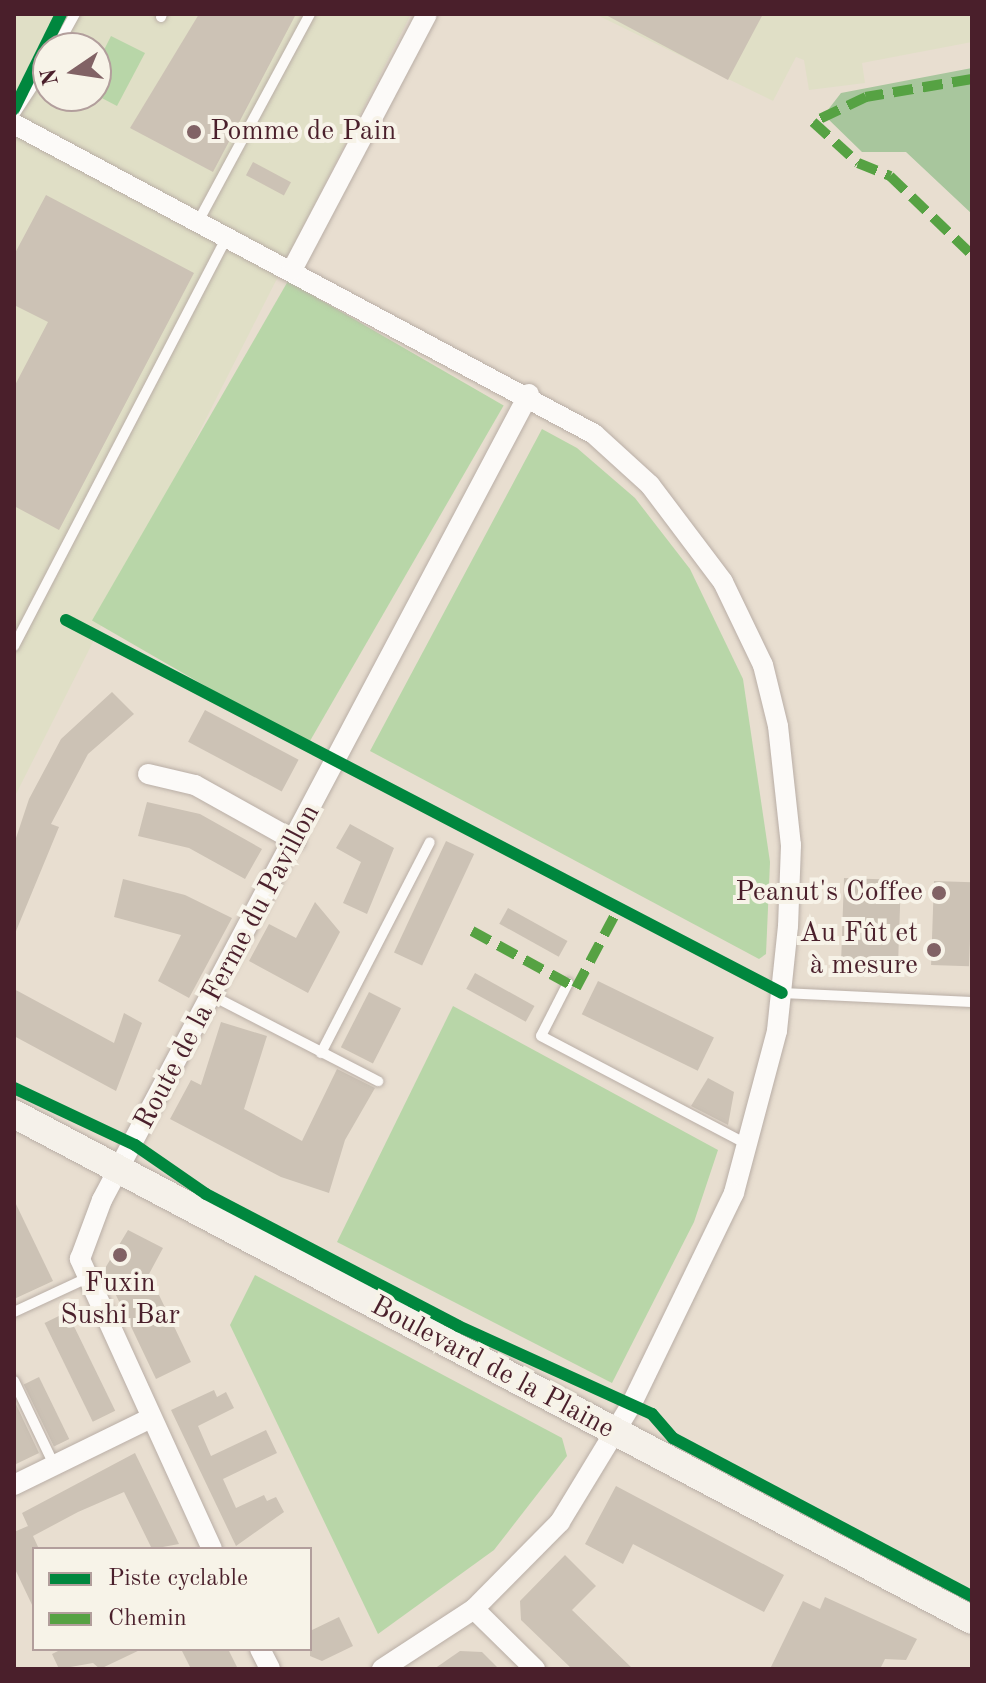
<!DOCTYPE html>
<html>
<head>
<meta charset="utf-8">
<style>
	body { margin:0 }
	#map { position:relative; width:986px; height:1683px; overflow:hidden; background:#e8ded0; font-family:"Old Standard TT",serif }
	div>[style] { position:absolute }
	.built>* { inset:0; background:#e0dfc6 }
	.green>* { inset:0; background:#b8d6a8; transform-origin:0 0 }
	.forest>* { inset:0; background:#a8c69d }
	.building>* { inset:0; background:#ccc2b5; transform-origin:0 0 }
	.roads { filter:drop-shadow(0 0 2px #b9aea6) drop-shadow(0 0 2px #b9aea6) }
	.lane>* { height:10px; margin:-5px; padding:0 5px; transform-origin:5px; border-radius:5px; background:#fcfaf8 }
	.street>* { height:20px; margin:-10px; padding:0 10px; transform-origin:10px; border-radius:10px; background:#fcfaf8 }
	.secondary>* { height:28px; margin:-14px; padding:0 14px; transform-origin:14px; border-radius:14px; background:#f5f1ea }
	.quiet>* { height:10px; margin-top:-5px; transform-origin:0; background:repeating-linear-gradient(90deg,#56a243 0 20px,transparent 0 30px) }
	.cycleway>* { height:12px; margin:-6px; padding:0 6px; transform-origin:6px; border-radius:6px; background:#00873e }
	.dots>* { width:22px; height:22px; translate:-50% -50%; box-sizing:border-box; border:4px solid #f7f3e8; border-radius:50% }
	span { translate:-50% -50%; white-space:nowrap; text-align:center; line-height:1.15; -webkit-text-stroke:8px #f7f3e8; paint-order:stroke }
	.poi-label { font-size:28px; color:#4a1f2b }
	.left { translate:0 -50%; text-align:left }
	.right { translate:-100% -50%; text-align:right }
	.street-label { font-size:28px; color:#4a1f2b }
	.frame { position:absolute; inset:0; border:16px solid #4a1f2b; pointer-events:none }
	.legend { position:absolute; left:32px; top:1547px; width:280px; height:104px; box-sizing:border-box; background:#f7f3e8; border:2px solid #b29e9c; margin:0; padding:10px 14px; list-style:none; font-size:24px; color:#4a1f2b }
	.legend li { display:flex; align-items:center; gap:16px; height:40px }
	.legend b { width:40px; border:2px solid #b29e9c }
	.north { position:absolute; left:32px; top:32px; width:80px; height:80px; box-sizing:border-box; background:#f7f3e8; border:2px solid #b29e9c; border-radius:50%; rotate:257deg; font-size:22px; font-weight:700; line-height:32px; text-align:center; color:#4a1f2b }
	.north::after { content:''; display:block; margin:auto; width:28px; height:36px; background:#816265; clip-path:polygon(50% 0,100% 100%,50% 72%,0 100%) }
</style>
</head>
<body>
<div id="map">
	<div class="built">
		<i style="clip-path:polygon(evenodd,14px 14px,411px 14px,14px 798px,14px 14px,48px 48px,96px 48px,96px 96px,48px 96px,48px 48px)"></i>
		<i style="clip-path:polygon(595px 14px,972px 14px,972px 42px,862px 63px,865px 83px,809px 90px,804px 60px,796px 57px,773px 101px)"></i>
	</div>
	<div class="green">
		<i style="clip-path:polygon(111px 36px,145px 53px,117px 106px,96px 95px,96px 66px)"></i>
		<i style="left:288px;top:281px;width:249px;height:392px;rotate:30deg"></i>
		<i style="clip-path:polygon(542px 429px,577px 448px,635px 498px,690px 569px,743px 679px,770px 862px,766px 954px,759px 959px,370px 751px)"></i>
		<i style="clip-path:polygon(453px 1006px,718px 1150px,694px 1222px,612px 1383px,337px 1242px)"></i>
		<i style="clip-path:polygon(255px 1275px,562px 1438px,567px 1456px,494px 1550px,378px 1634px,230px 1325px)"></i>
	</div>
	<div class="forest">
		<i style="clip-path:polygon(972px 68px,972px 214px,906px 152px,862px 152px,824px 115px,841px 93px)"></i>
	</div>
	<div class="building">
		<i style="clip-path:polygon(199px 14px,296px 14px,213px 172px,130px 128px)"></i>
		<i style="clip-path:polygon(604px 14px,763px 14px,728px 80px)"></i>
		<i style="left:253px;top:162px;width:43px;height:15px;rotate:28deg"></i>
		<i style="clip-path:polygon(46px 195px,194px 273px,59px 530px,14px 506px,14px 387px,48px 322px,14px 305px,14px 255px)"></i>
		<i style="clip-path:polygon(112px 692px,134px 714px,88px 754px,51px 824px,59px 827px,14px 936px,14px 844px,29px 799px,61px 739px)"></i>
		<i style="left:205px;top:710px;width:106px;height:36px;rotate:28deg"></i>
		<i style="clip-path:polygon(147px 802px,200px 814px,262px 849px,245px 879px,189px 848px,138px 836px)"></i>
		<i style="clip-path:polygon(350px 824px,394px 848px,367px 914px,343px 903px,361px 862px,336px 848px)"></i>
		<i style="left:446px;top:841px;width:31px;height:123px;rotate:25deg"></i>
		<i style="left:844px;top:878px;width:57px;height:81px;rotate:2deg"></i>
		<i style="clip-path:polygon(123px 879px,185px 895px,232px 918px,189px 998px,158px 981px,181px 935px,114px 917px)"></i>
		<i style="left:934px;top:881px;width:38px;height:84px;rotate:2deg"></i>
		<i style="clip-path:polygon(315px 902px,340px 932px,308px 993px,249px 961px,269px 924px,296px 938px)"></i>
		<i style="left:508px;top:908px;width:68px;height:18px;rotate:29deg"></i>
		<i style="left:475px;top:973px;width:68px;height:18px;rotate:29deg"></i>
		<i style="left:598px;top:981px;width:129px;height:37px;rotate:26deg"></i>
		<i style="clip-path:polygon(14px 989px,114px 1043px,124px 1013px,142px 1023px,116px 1091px,14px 1036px)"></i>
		<i style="left:369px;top:992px;width:36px;height:62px;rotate:27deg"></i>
		<i style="clip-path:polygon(221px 1022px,267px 1036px,244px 1109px,302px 1141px,337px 1069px,375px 1088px,345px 1140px,329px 1193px,281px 1177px,170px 1119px,191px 1080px,201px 1085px)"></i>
		<i style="clip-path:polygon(708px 1078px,734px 1092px,728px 1125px,691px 1106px)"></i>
		<i style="clip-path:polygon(14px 1200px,53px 1281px,14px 1299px)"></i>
		<i style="clip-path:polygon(128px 1230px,163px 1248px,149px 1274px,191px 1362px,156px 1379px,104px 1270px)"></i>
		<i style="left:67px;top:1312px;width:110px;height:25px;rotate:64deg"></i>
		<i style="left:39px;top:1377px;width:69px;height:17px;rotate:64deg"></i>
		<i style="clip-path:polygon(214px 1390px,217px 1397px,226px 1392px,234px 1408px,198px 1426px,211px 1456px,266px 1430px,277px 1453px,223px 1479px,236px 1508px,264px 1495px,267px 1501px,276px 1497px,284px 1512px,236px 1546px,171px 1410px)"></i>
		<i style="clip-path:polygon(14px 1400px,39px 1453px,14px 1465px)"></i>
		<i style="clip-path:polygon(135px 1453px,179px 1544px,152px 1549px,124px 1492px,78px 1512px,33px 1536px,39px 1549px,34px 1609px,14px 1567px,14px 1532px,28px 1526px,32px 1535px,22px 1513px)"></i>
		<i style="clip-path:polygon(616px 1486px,784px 1575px,764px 1612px,633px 1544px,623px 1564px,585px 1544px)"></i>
		<i style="clip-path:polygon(565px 1555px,596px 1586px,572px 1610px,633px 1669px,572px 1669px,521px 1620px,520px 1601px)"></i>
		<i style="clip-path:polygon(825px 1597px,917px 1639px,906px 1660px,885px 1659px,880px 1669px,770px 1669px,803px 1601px,820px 1609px)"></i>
		<i style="clip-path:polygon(339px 1617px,353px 1646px,322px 1661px,310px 1656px,310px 1631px)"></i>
		<i style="clip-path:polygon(62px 1649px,142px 1649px,100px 1669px,93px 1663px,59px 1669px,52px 1654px)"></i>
		<i style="clip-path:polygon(181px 1649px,228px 1649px,238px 1669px,191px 1669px)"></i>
		<i style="clip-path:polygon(460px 1651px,482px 1652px,499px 1669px,434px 1669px)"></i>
	</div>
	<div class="roads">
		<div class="lane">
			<i style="left:161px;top:17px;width:3px;rotate:-72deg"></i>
			<i style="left:56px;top:48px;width:39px;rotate:-61deg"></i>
			<i style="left:14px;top:115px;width:62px;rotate:-56.8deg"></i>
			<i style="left:199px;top:220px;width:234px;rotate:-61.7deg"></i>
			<i style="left:14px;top:646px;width:461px;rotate:-62.5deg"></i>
			<i style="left:568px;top:983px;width:59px;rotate:117deg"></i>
			<i style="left:541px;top:1036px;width:233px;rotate:27.7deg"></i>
			<i style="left:782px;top:993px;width:190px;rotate:2.7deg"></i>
			<i style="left:213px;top:996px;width:186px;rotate:27.3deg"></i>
			<i style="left:321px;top:1053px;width:237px;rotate:-62.7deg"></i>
			<i style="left:14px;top:1312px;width:78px;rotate:-24.9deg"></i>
			<i style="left:14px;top:1381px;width:93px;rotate:64.5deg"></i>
		</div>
		<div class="street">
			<i style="left:14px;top:124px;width:658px;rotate:28.12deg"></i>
			<i style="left:594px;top:434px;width:76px;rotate:42.3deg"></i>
			<i style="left:650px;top:485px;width:121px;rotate:53deg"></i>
			<i style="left:723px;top:582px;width:92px;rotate:64.3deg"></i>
			<i style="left:763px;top:665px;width:63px;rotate:76.2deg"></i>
			<i style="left:778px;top:726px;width:120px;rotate:83.8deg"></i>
			<i style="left:791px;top:845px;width:81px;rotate:92.1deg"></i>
			<i style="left:788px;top:926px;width:106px;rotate:96deg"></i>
			<i style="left:777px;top:1031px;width:168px;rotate:104.9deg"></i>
			<i style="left:734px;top:1193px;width:236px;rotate:115.9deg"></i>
			<i style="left:631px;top:1405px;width:137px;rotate:121.3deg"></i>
			<i style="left:560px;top:1522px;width:122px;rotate:134.7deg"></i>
			<i style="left:474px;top:1609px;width:110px;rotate:146.9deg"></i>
			<i style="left:292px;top:270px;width:289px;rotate:-62.2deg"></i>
			<i style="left:148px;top:774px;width:48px;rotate:13.2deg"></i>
			<i style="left:195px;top:785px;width:115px;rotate:29.2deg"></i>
			<i style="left:14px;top:1485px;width:153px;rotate:-26.1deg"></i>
			<i style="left:212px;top:1549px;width:319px;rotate:-114.5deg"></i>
			<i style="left:80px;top:1259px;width:63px;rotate:-69.6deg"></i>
			<i style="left:102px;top:1200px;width:912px;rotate:-62.09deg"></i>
			<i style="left:474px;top:1609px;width:86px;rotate:44.5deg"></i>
			<i style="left:260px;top:1649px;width:22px;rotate:63deg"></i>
		</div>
		<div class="secondary">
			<i style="left:14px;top:1114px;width:1083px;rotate:27.84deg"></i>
		</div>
	</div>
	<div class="quiet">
		<i style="left:972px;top:79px;width:108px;rotate:170.4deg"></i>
		<i style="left:866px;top:97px;width:59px;rotate:154.7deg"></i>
		<i style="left:813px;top:122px;width:61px;rotate:42.3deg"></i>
		<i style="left:858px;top:163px;width:35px;rotate:22deg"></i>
		<i style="left:890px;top:176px;width:114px;rotate:43.9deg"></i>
		<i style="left:472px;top:931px;width:119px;rotate:28.7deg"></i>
		<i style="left:576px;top:988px;width:92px;rotate:-62deg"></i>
	</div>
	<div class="cycleway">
		<i style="left:14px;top:109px;width:106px;rotate:-63.7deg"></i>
		<i style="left:66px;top:620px;width:807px;rotate:27.52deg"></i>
		<i style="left:14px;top:1088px;width:134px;rotate:25.2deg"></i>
		<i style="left:135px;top:1145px;width:86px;rotate:34.6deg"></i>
		<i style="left:206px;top:1194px;width:284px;rotate:27.6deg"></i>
		<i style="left:458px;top:1326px;width:213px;rotate:24.4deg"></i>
		<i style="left:652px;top:1414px;width:32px;rotate:49deg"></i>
		<i style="left:673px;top:1438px;width:338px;rotate:27.9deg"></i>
	</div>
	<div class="dots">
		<i style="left:194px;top:132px;background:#816265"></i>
		<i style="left:939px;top:893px;background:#816265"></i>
		<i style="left:934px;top:950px;background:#816265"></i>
		<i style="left:120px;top:1255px;background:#816265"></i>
	</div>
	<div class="poi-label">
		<span class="left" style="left:210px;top:132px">Pomme de Pain</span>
		<span class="right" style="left:923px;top:893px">Peanut's Coffee</span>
		<span class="right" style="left:918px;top:950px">Au Fût et<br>à mesure</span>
		<span style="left:120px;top:1300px">Fuxin<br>Sushi Bar</span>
	</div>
	<div class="street-label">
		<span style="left:228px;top:967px;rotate:-62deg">Route de la Ferme du Pavillon</span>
		<span style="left:492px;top:1368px;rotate:28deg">Boulevard de la Plaine</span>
	</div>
	<div class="frame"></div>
	<ul class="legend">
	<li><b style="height:10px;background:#00873e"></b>Piste cyclable</li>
	<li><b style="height:10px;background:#56a243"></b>Chemin</li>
	</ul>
	<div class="north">N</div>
</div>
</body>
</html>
